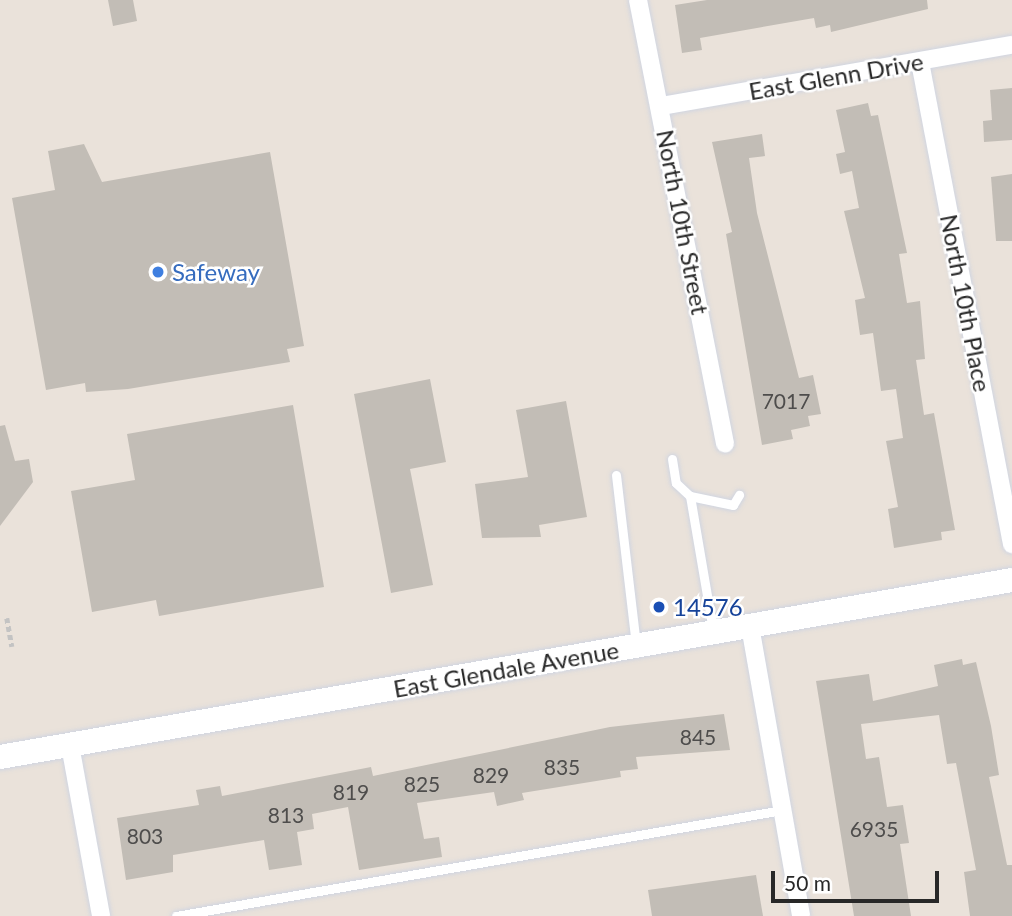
<!DOCTYPE html>
<html>
<head>
<meta charset="utf-8">
<style>
	body { margin:0 }
	#map { position:relative; width:1012px; height:916px; overflow:hidden; background:#eae2da; font-family:Lato,sans-serif }
	div>[style] { position:absolute }
	.building>* { inset:0; background:#c2bdb6 }
	.path>* { height:4.5px; margin-top:-2.25px; transform-origin:0; background:repeating-linear-gradient(90deg,#c3c3c3 0 5px,transparent 0 8.5px) }
	.roads { filter:drop-shadow(0 0 2px #d0d5e1) drop-shadow(0 0 2px #d0d5e1) }
	.lane>* { height:9px; margin:-4.5px; padding:0 4.5px; transform-origin:4.5px; border-radius:4.5px; background:#fff }
	.street>* { height:18px; margin:-9px; padding:0 9px; transform-origin:9px; border-radius:9px; background:#fff }
	.secondary>* { height:24px; margin:-12px; padding:0 12px; transform-origin:12px; border-radius:12px; background:#fff }
	.dots>* { width:19px; height:19px; translate:-50% -50%; box-sizing:border-box; border:4px solid #fff; border-radius:50% }
	span { translate:-50% -50%; white-space:nowrap; text-align:center; line-height:1.15; -webkit-text-stroke:5px #fff; paint-order:stroke }
	.number-label { font-size:21px; color:#4e4d4c }
	.number-label span { -webkit-text-stroke-width:0 }
	.street-label { font-size:24px; color:#282828 }
	.shop-label { font-size:24px; color:#366cbe }
	.left { translate:0 -50%; text-align:left }
	.transit-label { font-size:24px; color:#164399 }
	.scale { position:absolute; left:771px; top:871px; width:168px; height:32px; box-sizing:border-box; border:4px solid #282828; border-top:0; padding-left:9px; font-size:21px; line-height:24px; white-space:nowrap; color:#282828; -webkit-text-stroke:5px #fff; paint-order:stroke }
</style>
</head>
<body>
<div id="map">
	<div class="building">
		<i style="clip-path:polygon(108px 0,133px 0,137px 21px,113px 26px)"></i>
		<i style="clip-path:polygon(707px 0,927px 0,928px 9px,831px 32px,830px 25px,816px 28px,814px 18px,700px 38px,702px 50px,682px 53px,675px 5px)"></i>
		<i style="clip-path:polygon(1012px 88px,1012px 140px,984px 142px,983px 121px,992px 120px,990px 90px)"></i>
		<i style="clip-path:polygon(868px 103px,871px 116px,878px 115px,907px 253px,899px 254px,907px 303px,920px 301px,925px 359px,916px 360px,924px 415px,934px 413px,955px 530px,941px 532px,942px 540px,894px 548px,888px 509px,898px 507px,886px 441px,903px 438px,896px 389px,881px 391px,873px 333px,860px 335px,855px 300px,865px 298px,844px 211px,859px 208px,852px 171px,840px 174px,836px 154px,845px 152px,836px 110px)"></i>
		<i style="clip-path:polygon(762px 134px,765px 156px,749px 158px,757px 213px,799px 378px,813px 375px,821px 414px,808px 416px,810px 426px,791px 430px,793px 439px,762px 445px,726px 234px,732px 232px,712px 142px)"></i>
		<i style="clip-path:polygon(84px 144px,102px 182px,270px 152px,304px 346px,287px 349px,290px 362px,128px 389px,86px 392px,85px 383px,46px 390px,12px 198px,55px 190px,48px 151px)"></i>
		<i style="clip-path:polygon(1012px 174px,1012px 241px,996px 241px,991px 177px)"></i>
		<i style="clip-path:polygon(430px 379px,446px 462px,410px 469px,433px 585px,391px 593px,354px 394px)"></i>
		<i style="clip-path:polygon(566px 401px,587px 517px,539px 525px,541px 537px,482px 538px,475px 484px,528px 477px,516px 410px)"></i>
		<i style="clip-path:polygon(293px 405px,324px 587px,159px 616px,156px 600px,92px 612px,71px 491px,135px 480px,127px 434px)"></i>
		<i style="clip-path:polygon(5px 425px,15px 461px,29px 459px,33px 482px,0 526px,0 426px)"></i>
		<i style="clip-path:polygon(962px 659px,963px 665px,976px 662px,991px 726px,999px 775px,989px 777px,1007px 865px,1012px 865px,1012px 916px,970px 916px,964px 872px,976px 870px,956px 763px,947px 764px,939px 715px,861px 724px,866px 759px,879px 757px,887px 807px,903px 805px,909px 843px,900px 844px,911px 916px,854px 916px,816px 681px,869px 674px,873px 701px,938px 686px,934px 665px)"></i>
		<i style="clip-path:polygon(724px 714px,730px 750px,636px 757px,638px 769px,620px 771px,621px 777px,522px 793px,524px 800px,497px 806px,494px 792px,417px 803px,424px 839px,439px 837px,442px 857px,359px 870px,348px 807px,312px 814px,314px 829px,297px 832px,302px 865px,269px 870px,264px 840px,173px 855px,173px 872px,126px 880px,117px 818px,199px 805px,196px 790px,220px 786px,222px 796px,371px 767px,373px 776px,610px 727px)"></i>
		<i style="clip-path:polygon(756px 875px,763px 916px,652px 916px,648px 890px)"></i>
	</div>
	<div class="path">
		<i style="left:7px;top:618px;width:29px;rotate:80deg"></i>
	</div>
	<div class="roads">
		<div class="lane">
			<i style="left:672px;top:459px;width:24px;rotate:81deg"></i>
			<i style="left:676px;top:483px;width:19px;rotate:43deg"></i>
			<i style="left:690px;top:496px;width:137px;rotate:80.3deg"></i>
			<i style="left:616px;top:475px;width:170px;rotate:83.3deg"></i>
			<i style="left:690px;top:496px;width:44px;rotate:11.8deg"></i>
			<i style="left:733px;top:505px;width:12px;rotate:-59deg"></i>
			<i style="left:176px;top:916px;width:615px;rotate:-9.92deg"></i>
		</div>
		<div class="street">
			<i style="left:638px;top:0;width:452px;rotate:78.9deg"></i>
			<i style="left:920px;top:62px;width:491px;rotate:79.2deg"></i>
			<i style="left:661px;top:106px;width:356px;rotate:-9.9deg"></i>
			<i style="left:750px;top:626px;width:294px;rotate:80deg"></i>
			<i style="left:70px;top:745px;width:174px;rotate:79.7deg"></i>
		</div>
		<div class="secondary">
			<i style="left:0;top:757px;width:1027px;rotate:-9.92deg"></i>
		</div>
	</div>
	<div class="dots">
		<i style="left:158px;top:272px;background:#3f7fe0"></i>
		<i style="left:659px;top:607px;background:#1a4fb4"></i>
	</div>
	<div class="number-label">
		<span style="left:786px;top:401px">7017</span>
		<span style="left:698px;top:737px">845</span>
		<span style="left:562px;top:767px">835</span>
		<span style="left:491px;top:775px">829</span>
		<span style="left:422px;top:784px">825</span>
		<span style="left:351px;top:792px">819</span>
		<span style="left:286px;top:815px">813</span>
		<span style="left:874px;top:829px">6935</span>
		<span style="left:145px;top:836px">803</span>
	</div>
	<div class="street-label">
		<span style="left:836px;top:76px;rotate:-10deg">East Glenn Drive</span>
		<span style="left:683px;top:222px;rotate:79deg">North 10th Street</span>
		<span style="left:966px;top:303px;rotate:79deg">North 10th Place</span>
		<span style="left:506px;top:669px;rotate:-10deg">East Glendale Avenue</span>
	</div>
	<div class="shop-label">
		<span class="left" style="left:172px;top:272px">Safeway</span>
	</div>
	<div class="transit-label">
		<span class="left" style="left:673px;top:607px">14576</span>
	</div>
	<div class="scale">50 m</div>
</div>
</body>
</html>
